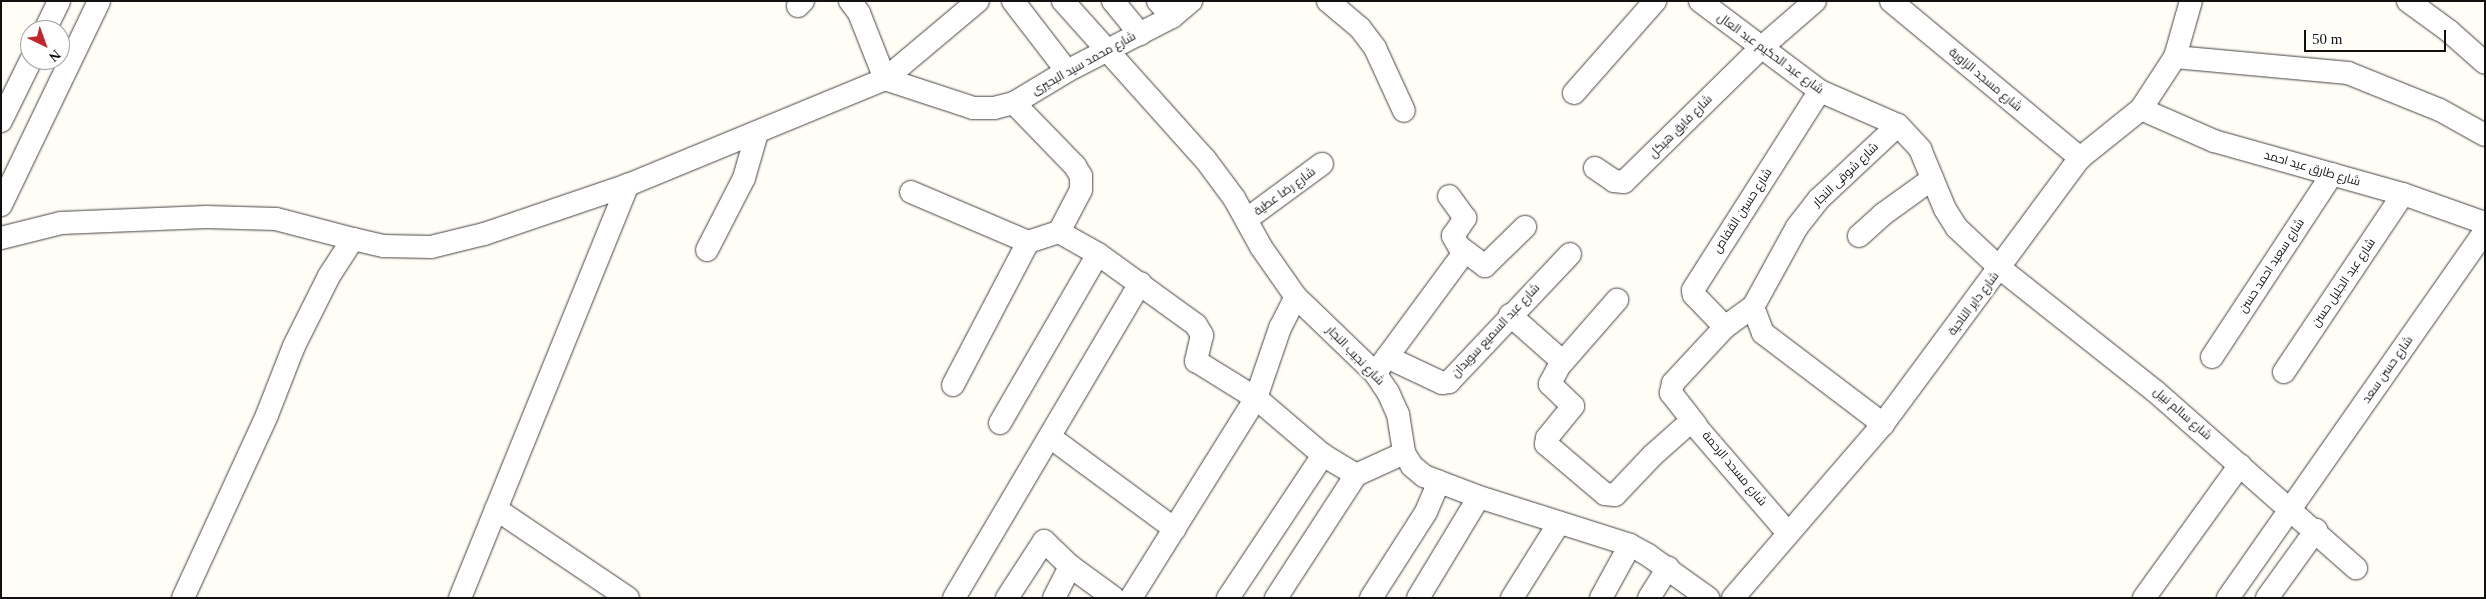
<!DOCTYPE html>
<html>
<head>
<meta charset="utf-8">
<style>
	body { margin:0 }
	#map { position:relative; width:2486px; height:599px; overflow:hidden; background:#fffdf5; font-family:"Times New Roman",Cairo,serif }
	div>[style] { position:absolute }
	.roads { filter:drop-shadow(0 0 1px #444) drop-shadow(0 0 1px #444) }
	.minor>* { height:22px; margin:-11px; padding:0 11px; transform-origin:11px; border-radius:11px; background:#fff }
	span { translate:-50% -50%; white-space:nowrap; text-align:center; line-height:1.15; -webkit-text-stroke:5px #fff; paint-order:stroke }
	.street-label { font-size:12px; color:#111 }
	.frame { position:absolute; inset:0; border:2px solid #111; pointer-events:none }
	.north { position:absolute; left:20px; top:20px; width:50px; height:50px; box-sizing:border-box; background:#fff; border:1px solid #a0a0a0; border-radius:50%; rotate:138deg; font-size:14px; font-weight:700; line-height:20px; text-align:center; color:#111 }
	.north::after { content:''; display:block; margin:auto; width:18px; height:22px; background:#c4262e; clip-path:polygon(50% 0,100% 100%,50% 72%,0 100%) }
	.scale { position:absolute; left:2304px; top:30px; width:142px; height:22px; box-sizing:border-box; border:2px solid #111; border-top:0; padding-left:6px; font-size:15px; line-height:18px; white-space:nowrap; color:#111; -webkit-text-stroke:4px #fff; paint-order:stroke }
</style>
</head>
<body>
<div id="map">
	<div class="roads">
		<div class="minor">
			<i style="left:850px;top:1px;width:15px;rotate:53deg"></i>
			<i style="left:859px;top:13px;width:71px;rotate:68.5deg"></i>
			<i style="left:1013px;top:1px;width:88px;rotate:52.4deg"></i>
			<i style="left:1063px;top:1px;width:212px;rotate:48.1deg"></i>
			<i style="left:1205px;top:159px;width:49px;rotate:53.4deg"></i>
			<i style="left:1234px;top:198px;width:56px;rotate:61.1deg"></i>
			<i style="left:1261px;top:247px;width:61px;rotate:55deg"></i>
			<i style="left:1296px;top:297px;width:110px;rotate:43.9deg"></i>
			<i style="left:1375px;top:373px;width:23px;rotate:56deg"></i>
			<i style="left:1388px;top:392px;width:24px;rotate:66deg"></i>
			<i style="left:1398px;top:414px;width:39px;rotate:81deg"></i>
			<i style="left:1404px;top:453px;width:15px;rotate:58deg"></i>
			<i style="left:1412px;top:466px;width:16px;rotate:40deg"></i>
			<i style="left:1424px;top:476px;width:59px;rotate:20.9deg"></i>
			<i style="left:1479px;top:497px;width:158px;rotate:17.6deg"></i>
			<i style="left:1630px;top:545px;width:21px;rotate:29deg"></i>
			<i style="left:1648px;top:555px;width:74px;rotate:35.6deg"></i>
			<i style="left:1113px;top:1px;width:43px;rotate:50.7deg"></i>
			<i style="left:1158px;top:1px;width:21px;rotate:49deg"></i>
			<i style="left:1328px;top:1px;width:42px;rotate:40.2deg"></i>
			<i style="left:1360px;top:28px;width:25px;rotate:53deg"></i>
			<i style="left:1375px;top:48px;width:69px;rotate:65.3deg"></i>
			<i style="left:1700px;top:1px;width:150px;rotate:36.9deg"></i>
			<i style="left:1820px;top:91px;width:85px;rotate:23.6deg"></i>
			<i style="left:1898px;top:125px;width:33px;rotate:47deg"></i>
			<i style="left:1920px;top:149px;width:65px;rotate:67.4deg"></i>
			<i style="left:1945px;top:209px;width:22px;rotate:58deg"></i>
			<i style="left:1957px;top:228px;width:60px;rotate:43deg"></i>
			<i style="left:2001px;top:269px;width:196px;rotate:38.4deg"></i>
			<i style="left:2155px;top:391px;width:268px;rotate:41.4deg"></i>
			<i style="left:1891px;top:1px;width:246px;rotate:39.7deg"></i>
			<i style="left:2408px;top:1px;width:51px;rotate:36.2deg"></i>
			<i style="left:2449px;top:31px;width:48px;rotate:41.6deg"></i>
			<i style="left:798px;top:6px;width:7px;rotate:-45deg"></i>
			<i style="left:45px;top:30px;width:32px;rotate:-64deg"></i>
			<i style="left:2175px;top:57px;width:174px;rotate:5.3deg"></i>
			<i style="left:2348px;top:73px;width:99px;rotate:21.9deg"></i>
			<i style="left:2440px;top:110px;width:51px;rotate:29.1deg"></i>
			<i style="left:885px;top:79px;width:93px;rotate:18.2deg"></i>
			<i style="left:973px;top:108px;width:21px"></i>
			<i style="left:994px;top:108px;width:21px;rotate:-14deg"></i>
			<i style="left:1014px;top:103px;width:62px;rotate:-31.1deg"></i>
			<i style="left:1067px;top:71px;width:118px;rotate:-27.2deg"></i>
			<i style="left:1172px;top:17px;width:25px;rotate:-40deg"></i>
			<i style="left:1574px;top:93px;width:123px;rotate:-48.6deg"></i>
			<i style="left:2141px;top:109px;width:80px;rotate:23.7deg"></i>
			<i style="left:2214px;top:141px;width:196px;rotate:15.7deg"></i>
			<i style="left:2403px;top:194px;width:87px;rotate:19.5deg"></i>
			<i style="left:1px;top:121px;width:68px;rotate:-63.8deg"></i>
			<i style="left:1595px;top:168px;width:23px;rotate:34deg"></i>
			<i style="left:1614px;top:181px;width:10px;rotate:6deg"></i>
			<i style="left:1624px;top:182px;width:193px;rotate:-44.4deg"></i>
			<i style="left:1762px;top:47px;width:70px;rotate:-41deg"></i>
			<i style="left:911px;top:192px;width:127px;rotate:23.1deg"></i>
			<i style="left:1028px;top:242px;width:33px;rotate:-18deg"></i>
			<i style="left:1059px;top:232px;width:47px;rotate:-62.4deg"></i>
			<i style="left:1081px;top:190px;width:14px;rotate:-90deg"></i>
			<i style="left:1081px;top:176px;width:12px;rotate:-121deg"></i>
			<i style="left:1075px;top:166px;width:88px;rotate:-134.1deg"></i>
			<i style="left:1px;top:205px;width:226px;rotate:-64.3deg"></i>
			<i style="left:1247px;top:219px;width:93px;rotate:-36.3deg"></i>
			<i style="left:1059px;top:232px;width:45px;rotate:29.4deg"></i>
			<i style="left:1859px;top:236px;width:31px;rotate:-42deg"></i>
			<i style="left:1882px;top:215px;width:62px;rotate:-35.8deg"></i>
			<i style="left:1px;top:238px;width:62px;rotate:-14deg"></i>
			<i style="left:61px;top:223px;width:145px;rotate:-2.4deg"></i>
			<i style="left:206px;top:217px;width:70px;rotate:1.6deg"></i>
			<i style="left:276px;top:219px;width:80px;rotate:14.6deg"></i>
			<i style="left:1461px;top:248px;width:30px;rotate:37deg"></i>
			<i style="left:1485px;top:266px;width:56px;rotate:-44.3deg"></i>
			<i style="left:707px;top:250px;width:81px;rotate:-62.8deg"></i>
			<i style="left:744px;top:178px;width:47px;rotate:-73.9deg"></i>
			<i style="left:1753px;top:307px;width:28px;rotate:69deg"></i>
			<i style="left:1763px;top:333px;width:151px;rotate:37.2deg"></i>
			<i style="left:1510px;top:315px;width:69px;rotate:41.5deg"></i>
			<i style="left:1562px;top:361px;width:26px;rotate:118deg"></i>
			<i style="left:1550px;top:384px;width:32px;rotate:44deg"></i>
			<i style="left:1573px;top:406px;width:41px;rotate:129.1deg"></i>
			<i style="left:1547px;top:438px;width:6px;rotate:99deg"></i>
			<i style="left:1546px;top:444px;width:77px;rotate:40.3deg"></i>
			<i style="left:1605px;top:494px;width:10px;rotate:6deg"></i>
			<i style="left:1615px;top:495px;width:55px;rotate:-46.5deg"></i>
			<i style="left:1653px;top:455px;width:47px;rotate:-41.5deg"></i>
			<i style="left:1688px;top:424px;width:5px;rotate:-11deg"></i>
			<i style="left:1693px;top:423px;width:145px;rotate:49.2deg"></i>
			<i style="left:1725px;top:327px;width:45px;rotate:-134.1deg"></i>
			<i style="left:1694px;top:295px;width:5px;rotate:-101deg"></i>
			<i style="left:1693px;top:290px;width:236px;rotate:-57.5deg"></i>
			<i style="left:1387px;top:357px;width:61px;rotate:25.3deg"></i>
			<i style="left:1442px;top:383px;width:7px;rotate:-8deg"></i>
			<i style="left:1449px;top:382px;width:176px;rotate:-46.6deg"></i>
			<i style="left:2212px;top:357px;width:219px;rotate:-56.7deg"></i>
			<i style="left:1562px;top:363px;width:84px;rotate:-48.9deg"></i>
			<i style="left:1379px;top:368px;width:142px;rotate:-53.6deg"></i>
			<i style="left:1463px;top:254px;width:21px;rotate:-119deg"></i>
			<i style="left:1453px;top:236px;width:22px;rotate:-56deg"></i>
			<i style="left:1465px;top:218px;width:27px;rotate:-126deg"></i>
			<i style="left:2284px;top:372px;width:214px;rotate:-56.2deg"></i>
			<i style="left:953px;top:385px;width:161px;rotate:-62.3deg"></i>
			<i style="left:1000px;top:423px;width:195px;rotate:-59.9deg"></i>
			<i style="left:1098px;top:254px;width:121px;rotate:35.9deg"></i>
			<i style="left:1196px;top:325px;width:12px;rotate:59deg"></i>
			<i style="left:1202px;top:335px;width:27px;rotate:103deg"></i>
			<i style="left:1196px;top:361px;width:70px;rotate:31.7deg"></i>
			<i style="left:1256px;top:398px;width:88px;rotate:40.4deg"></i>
			<i style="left:1323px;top:455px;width:39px;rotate:31deg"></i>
			<i style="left:1696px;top:425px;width:41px;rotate:-128deg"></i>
			<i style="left:1671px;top:393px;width:10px;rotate:-79deg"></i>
			<i style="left:1673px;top:383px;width:76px;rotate:-47.1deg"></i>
			<i style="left:1725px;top:327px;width:34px;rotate:-36deg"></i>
			<i style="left:1753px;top:307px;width:91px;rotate:-61.2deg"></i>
			<i style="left:1797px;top:227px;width:36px;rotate:-52deg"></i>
			<i style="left:1819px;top:199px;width:108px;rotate:-43.1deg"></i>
			<i style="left:1050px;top:437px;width:155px;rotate:36.4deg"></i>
			<i style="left:496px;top:509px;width:159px;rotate:34deg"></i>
			<i style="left:183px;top:598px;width:201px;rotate:-65.3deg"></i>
			<i style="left:267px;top:415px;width:74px;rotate:-68.6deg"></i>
			<i style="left:294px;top:346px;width:78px;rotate:-63.4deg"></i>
			<i style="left:329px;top:276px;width:44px;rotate:-57deg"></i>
			<i style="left:353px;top:239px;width:32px;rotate:13deg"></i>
			<i style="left:384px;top:246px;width:47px;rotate:1.2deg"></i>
			<i style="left:431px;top:247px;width:55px;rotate:-13.8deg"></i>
			<i style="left:484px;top:234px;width:152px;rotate:-18.8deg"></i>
			<i style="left:628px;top:185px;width:278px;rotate:-22.4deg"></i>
			<i style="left:885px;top:79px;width:121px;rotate:-40deg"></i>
			<i style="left:460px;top:598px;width:446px;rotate:-67.9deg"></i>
			<i style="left:954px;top:598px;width:366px;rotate:-59.4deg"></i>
			<i style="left:1007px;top:598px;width:68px;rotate:-57deg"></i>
			<i style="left:1044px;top:541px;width:36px;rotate:44deg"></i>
			<i style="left:1070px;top:566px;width:54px;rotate:36deg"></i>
			<i style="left:1054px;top:598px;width:36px;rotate:-63deg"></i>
			<i style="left:1131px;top:598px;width:236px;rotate:-58deg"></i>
			<i style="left:1256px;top:398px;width:74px;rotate:-71.1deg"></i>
			<i style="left:1280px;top:328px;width:35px;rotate:-63deg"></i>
			<i style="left:1228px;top:598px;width:172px;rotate:-56.4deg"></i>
			<i style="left:1276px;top:598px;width:147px;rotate:-57deg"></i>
			<i style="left:1356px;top:475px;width:53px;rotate:-24.6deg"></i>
			<i style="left:1371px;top:598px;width:102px;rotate:-57.4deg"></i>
			<i style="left:1426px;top:512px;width:33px;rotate:-67deg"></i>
			<i style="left:1418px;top:598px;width:118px;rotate:-58.9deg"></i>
			<i style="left:1512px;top:598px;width:89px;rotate:-57.9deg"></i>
			<i style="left:1601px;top:598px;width:60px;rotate:-61.3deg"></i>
			<i style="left:1649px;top:598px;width:36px;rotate:-58deg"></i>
			<i style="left:1733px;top:598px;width:230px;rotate:-49.2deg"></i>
			<i style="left:1883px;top:424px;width:331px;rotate:-53.5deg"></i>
			<i style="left:2080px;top:158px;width:78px;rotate:-38.8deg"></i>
			<i style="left:2141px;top:109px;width:62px;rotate:-56.8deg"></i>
			<i style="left:2175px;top:57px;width:58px;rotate:-74.1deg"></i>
			<i style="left:2144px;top:598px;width:164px;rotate:-54.2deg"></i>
			<i style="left:2228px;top:598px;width:448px;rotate:-55deg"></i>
			<i style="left:2267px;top:598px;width:84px;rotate:-54.2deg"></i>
		</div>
	</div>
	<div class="street-label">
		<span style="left:1770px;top:54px;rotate:36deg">شارع عبد الحكيم عبد العال</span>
		<span style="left:1084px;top:64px;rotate:-29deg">شارع محمد سيد البحيرى</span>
		<span style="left:1985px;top:80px;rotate:40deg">شارع مسجد الزاوية</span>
		<span style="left:1681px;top:127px;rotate:-45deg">شارع فايق هيكل</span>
		<span style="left:2312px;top:169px;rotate:16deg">شارع طارق عيد احمد</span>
		<span style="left:1846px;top:175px;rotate:-44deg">شارع شوقى النجار</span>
		<span style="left:1285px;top:192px;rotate:-36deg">شارع رضا عطية</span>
		<span style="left:1743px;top:211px;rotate:-57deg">شارع حسين القفاص</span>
		<span style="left:2272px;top:266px;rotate:-57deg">شارع سعيد احمد حسن</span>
		<span style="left:2344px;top:283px;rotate:-56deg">شارع عبد الجليل حسن</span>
		<span style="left:1974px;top:304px;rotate:-53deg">شارع داير الناحية</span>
		<span style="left:1496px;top:331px;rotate:-47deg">شارع عبد السميع سويدان</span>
		<span style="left:1355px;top:356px;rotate:46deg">شارع نجيب النجار</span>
		<span style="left:2388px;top:370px;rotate:-55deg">شارع حسن سعد</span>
		<span style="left:2182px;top:414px;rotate:41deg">شارع سالم نبيل</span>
		<span style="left:1734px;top:469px;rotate:50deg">شارع مسجد الرحمة</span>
	</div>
	<div class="frame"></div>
	<div class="north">N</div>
	<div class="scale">50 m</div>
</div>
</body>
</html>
